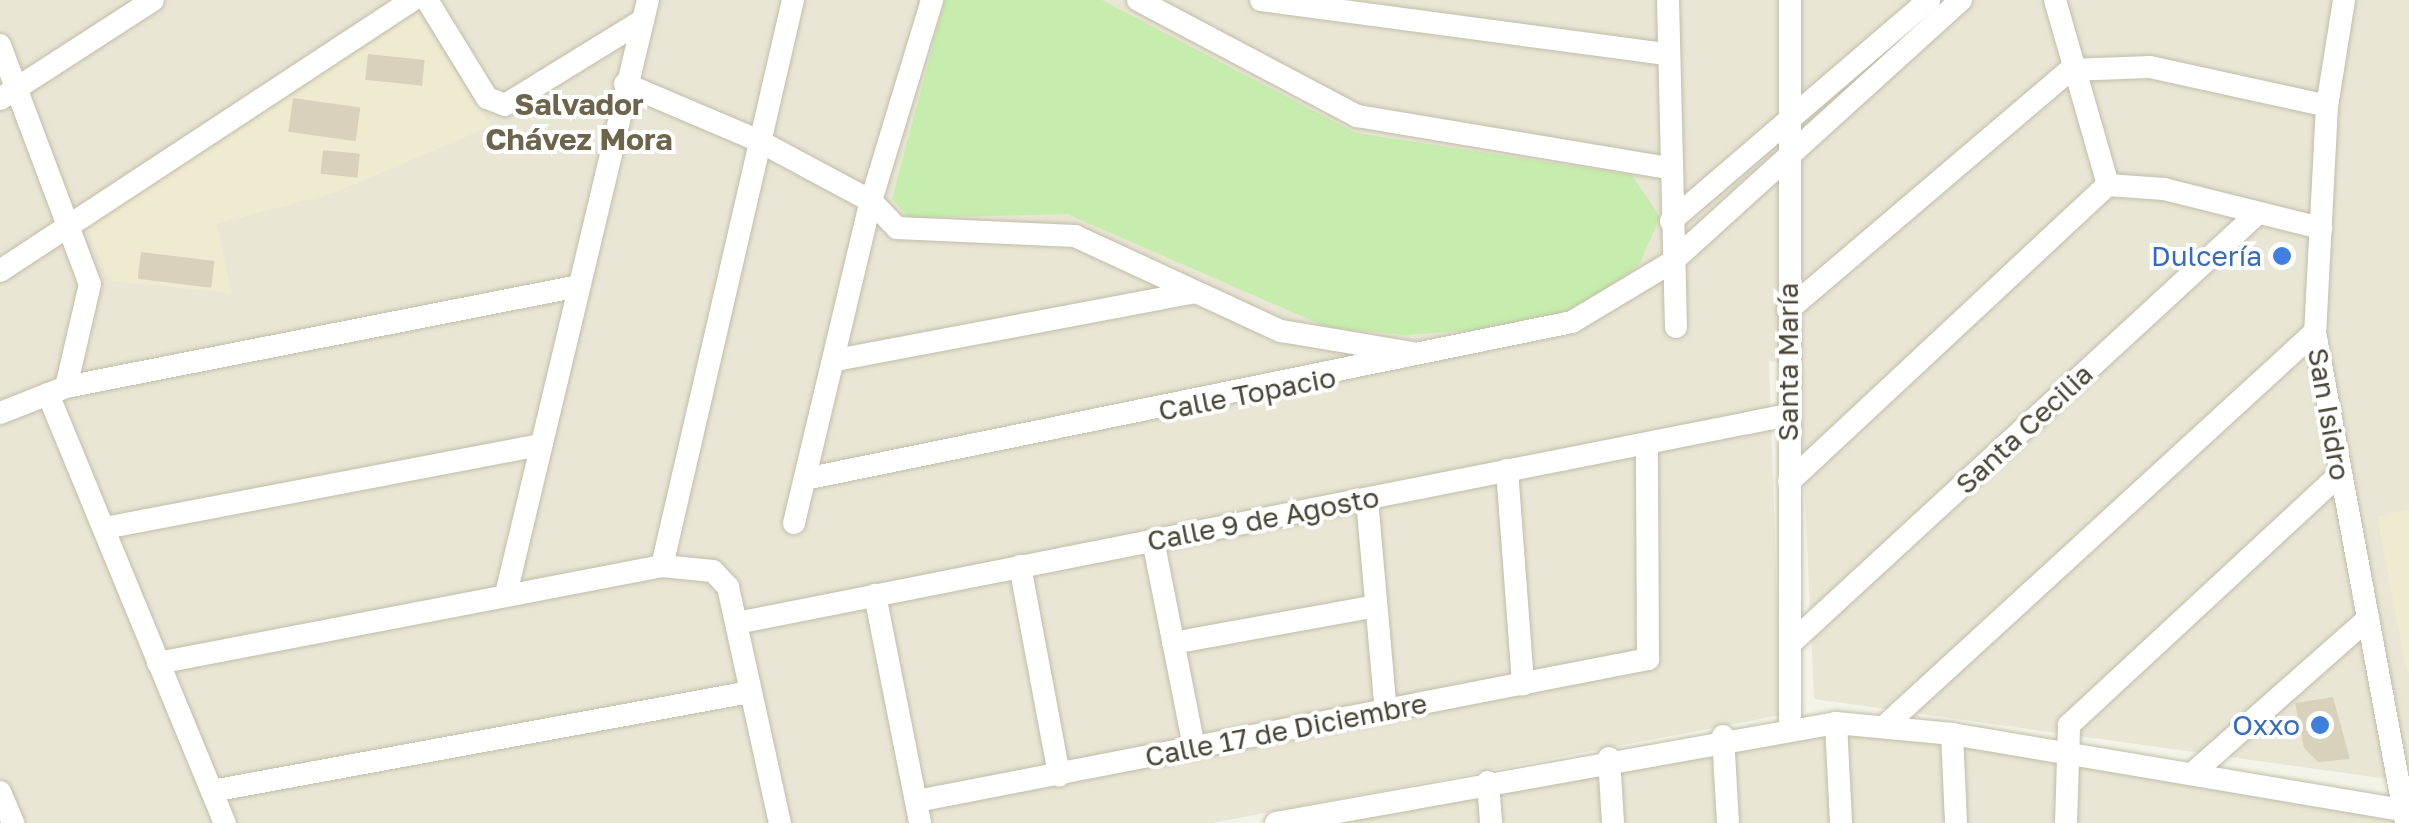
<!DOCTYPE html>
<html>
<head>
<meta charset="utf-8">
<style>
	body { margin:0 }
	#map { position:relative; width:2409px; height:823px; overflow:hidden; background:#f5f3e7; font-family:"Golos Text",sans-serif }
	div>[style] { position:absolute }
	.residential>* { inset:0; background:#e9e6d5 }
	.education>* { inset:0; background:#efebd0 }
	.green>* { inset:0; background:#c6edad }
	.building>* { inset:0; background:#d8d1bc; transform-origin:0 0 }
	.roads { filter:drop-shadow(0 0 2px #c1bda9) drop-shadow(0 0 2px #c1bda9) }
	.minor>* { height:22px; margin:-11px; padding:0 11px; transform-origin:11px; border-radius:11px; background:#fff }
	.dots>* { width:28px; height:28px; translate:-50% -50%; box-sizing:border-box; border:5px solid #fff; border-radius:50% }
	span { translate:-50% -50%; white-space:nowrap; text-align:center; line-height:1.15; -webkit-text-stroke:8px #fff; paint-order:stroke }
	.shop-label { font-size:28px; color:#366cbe }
	.right { translate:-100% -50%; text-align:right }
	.street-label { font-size:28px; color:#494435 }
	.neighbourhood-label { font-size:30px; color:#6d644c; font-weight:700 }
</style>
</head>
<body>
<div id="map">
	<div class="residential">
		<i style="clip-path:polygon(0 0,2409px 0,2409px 782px,1814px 699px,1799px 366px,1769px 361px,1781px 715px,1212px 823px,0 823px)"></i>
		<i style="clip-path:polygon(1890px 734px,2409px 823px,1282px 823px,1792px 738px)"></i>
	</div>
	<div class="education">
		<i style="clip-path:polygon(416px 12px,491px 126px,334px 193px,216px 224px,232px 293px,109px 281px,87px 227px)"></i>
		<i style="clip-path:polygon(2409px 509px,2409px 670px,2407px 671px,2377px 517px)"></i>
	</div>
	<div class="green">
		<i style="clip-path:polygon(945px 0,1102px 0,1356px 133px,1632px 175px,1660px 217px,1639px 265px,1604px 294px,1529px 326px,1407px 335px,1329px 328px,1067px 214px,909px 218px,892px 199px)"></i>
	</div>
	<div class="building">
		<i style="left:368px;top:54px;width:57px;height:26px;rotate:6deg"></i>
		<i style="left:293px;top:98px;width:68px;height:34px;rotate:8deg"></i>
		<i style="left:323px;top:150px;width:37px;height:24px;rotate:6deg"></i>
		<i style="left:141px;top:252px;width:74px;height:27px;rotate:7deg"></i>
		<i style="clip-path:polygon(2333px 697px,2350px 759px,2318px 762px,2304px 748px,2295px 703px)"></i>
	</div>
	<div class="roads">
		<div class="minor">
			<i style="left:427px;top:0;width:115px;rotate:58.5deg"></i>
			<i style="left:487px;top:98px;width:19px;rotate:21deg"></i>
			<i style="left:505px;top:105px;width:162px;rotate:-31.6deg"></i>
			<i style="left:1138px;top:0;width:248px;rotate:27.9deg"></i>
			<i style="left:1357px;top:116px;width:316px;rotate:9.5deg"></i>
			<i style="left:1261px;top:0;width:411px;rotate:7.6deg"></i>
			<i style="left:1668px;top:0;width:327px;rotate:88.6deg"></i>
			<i style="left:2055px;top:0;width:192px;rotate:74deg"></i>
			<i style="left:2344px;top:0;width:107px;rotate:99.1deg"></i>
			<i style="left:2327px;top:106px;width:226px;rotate:93deg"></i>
			<i style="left:2315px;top:332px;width:497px;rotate:79.5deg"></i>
			<i style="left:0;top:45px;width:255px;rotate:69.4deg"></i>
			<i style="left:90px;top:284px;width:106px;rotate:103.1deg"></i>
			<i style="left:625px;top:84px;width:146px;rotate:23deg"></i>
			<i style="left:759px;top:141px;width:127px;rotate:28.2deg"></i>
			<i style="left:871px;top:201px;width:37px;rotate:46deg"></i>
			<i style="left:897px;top:228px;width:178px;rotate:2.6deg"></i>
			<i style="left:1075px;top:236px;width:227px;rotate:24.8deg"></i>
			<i style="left:1281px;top:331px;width:133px;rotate:9.5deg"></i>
			<i style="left:0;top:99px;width:182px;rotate:-32.9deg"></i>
			<i style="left:2108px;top:185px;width:56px;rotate:4.1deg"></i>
			<i style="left:2164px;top:189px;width:162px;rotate:14deg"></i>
			<i style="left:1671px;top:221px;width:340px;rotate:-40.6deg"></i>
			<i style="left:0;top:271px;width:494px;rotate:-33.3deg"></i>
			<i style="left:1788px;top:310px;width:370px;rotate:-40.4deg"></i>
			<i style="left:2070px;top:70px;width:80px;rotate:-2.1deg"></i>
			<i style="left:2150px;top:67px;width:181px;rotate:12.4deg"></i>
			<i style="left:836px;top:360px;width:365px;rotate:-10.7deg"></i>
			<i style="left:48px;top:394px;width:464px;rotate:67.6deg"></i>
			<i style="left:0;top:413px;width:71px;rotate:-21.5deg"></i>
			<i style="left:66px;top:387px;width:523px;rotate:-11.14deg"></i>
			<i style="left:1507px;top:470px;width:215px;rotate:85.7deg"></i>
			<i style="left:805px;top:479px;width:783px;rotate:-11.57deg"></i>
			<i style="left:1572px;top:322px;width:117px;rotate:-31deg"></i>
			<i style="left:1672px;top:262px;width:390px;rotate:-42.2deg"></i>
			<i style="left:1789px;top:482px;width:436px;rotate:-43deg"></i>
			<i style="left:1367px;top:500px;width:212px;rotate:84.9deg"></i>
			<i style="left:794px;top:523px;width:331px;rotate:-76.6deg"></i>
			<i style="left:871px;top:201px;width:210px;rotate:-73.1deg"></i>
			<i style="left:105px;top:528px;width:444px;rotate:-10.8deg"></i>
			<i style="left:1153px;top:540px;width:212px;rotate:78.8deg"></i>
			<i style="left:662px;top:566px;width:581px;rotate:-76.97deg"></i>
			<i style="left:1020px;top:566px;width:213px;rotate:79.4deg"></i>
			<i style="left:506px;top:594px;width:611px;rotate:-76.56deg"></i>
			<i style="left:875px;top:595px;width:232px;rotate:78.8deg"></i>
			<i style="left:737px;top:623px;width:1071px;rotate:-11.19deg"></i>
			<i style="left:1173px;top:643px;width:206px;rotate:-10.3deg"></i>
			<i style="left:1790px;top:644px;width:636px;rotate:-42.64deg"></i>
			<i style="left:158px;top:663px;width:513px;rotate:-10.89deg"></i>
			<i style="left:662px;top:566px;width:51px;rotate:5.6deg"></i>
			<i style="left:713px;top:571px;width:22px;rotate:47deg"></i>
			<i style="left:728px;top:587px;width:242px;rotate:77.6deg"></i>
			<i style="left:1836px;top:723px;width:100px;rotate:87.1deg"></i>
			<i style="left:1887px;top:724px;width:580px;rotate:-42.49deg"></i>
			<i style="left:1790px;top:725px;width:725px;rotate:-90deg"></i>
			<i style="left:1952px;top:734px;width:89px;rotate:87.4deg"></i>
			<i style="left:1723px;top:736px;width:87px;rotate:86.7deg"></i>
			<i style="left:1609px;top:758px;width:65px;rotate:86.5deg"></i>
			<i style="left:2192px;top:774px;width:235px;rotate:-41.4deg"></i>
			<i style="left:1488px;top:782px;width:41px;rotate:85.8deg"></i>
			<i style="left:212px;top:791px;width:547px;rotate:-10.43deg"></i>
			<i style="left:0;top:792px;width:34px;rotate:67deg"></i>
			<i style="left:917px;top:801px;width:745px;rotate:-10.99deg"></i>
			<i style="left:1648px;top:659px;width:213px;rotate:-90.3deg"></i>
			<i style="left:1276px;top:823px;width:569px;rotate:-10.12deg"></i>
			<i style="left:1836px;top:723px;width:117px;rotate:5.4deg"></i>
			<i style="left:1952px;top:734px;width:463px;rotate:9.6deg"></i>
			<i style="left:2066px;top:823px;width:98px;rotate:-88.2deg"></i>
			<i style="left:2069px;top:725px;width:368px;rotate:-42.8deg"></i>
		</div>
	</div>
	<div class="dots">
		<i style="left:2282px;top:256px;background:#3f7fe0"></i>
		<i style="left:2320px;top:725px;background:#3f7fe0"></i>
	</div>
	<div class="shop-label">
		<span class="right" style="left:2262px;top:256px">Dulcería</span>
		<span class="right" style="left:2300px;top:725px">Oxxo</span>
	</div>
	<div class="street-label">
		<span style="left:1788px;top:362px;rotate:-90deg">Santa María</span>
		<span style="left:1247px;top:394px;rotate:-11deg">Calle Topacio</span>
		<span style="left:2329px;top:414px;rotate:80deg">San Isidro</span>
		<span style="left:2024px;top:429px;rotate:-43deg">Santa Cecilia</span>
		<span style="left:1263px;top:519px;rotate:-11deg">Calle 9 de Agosto</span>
		<span style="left:1286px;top:730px;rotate:-11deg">Calle 17 de Diciembre</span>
	</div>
	<div class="neighbourhood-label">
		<span style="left:579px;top:121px">Salvador<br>Chávez Mora</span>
	</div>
</div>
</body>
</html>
